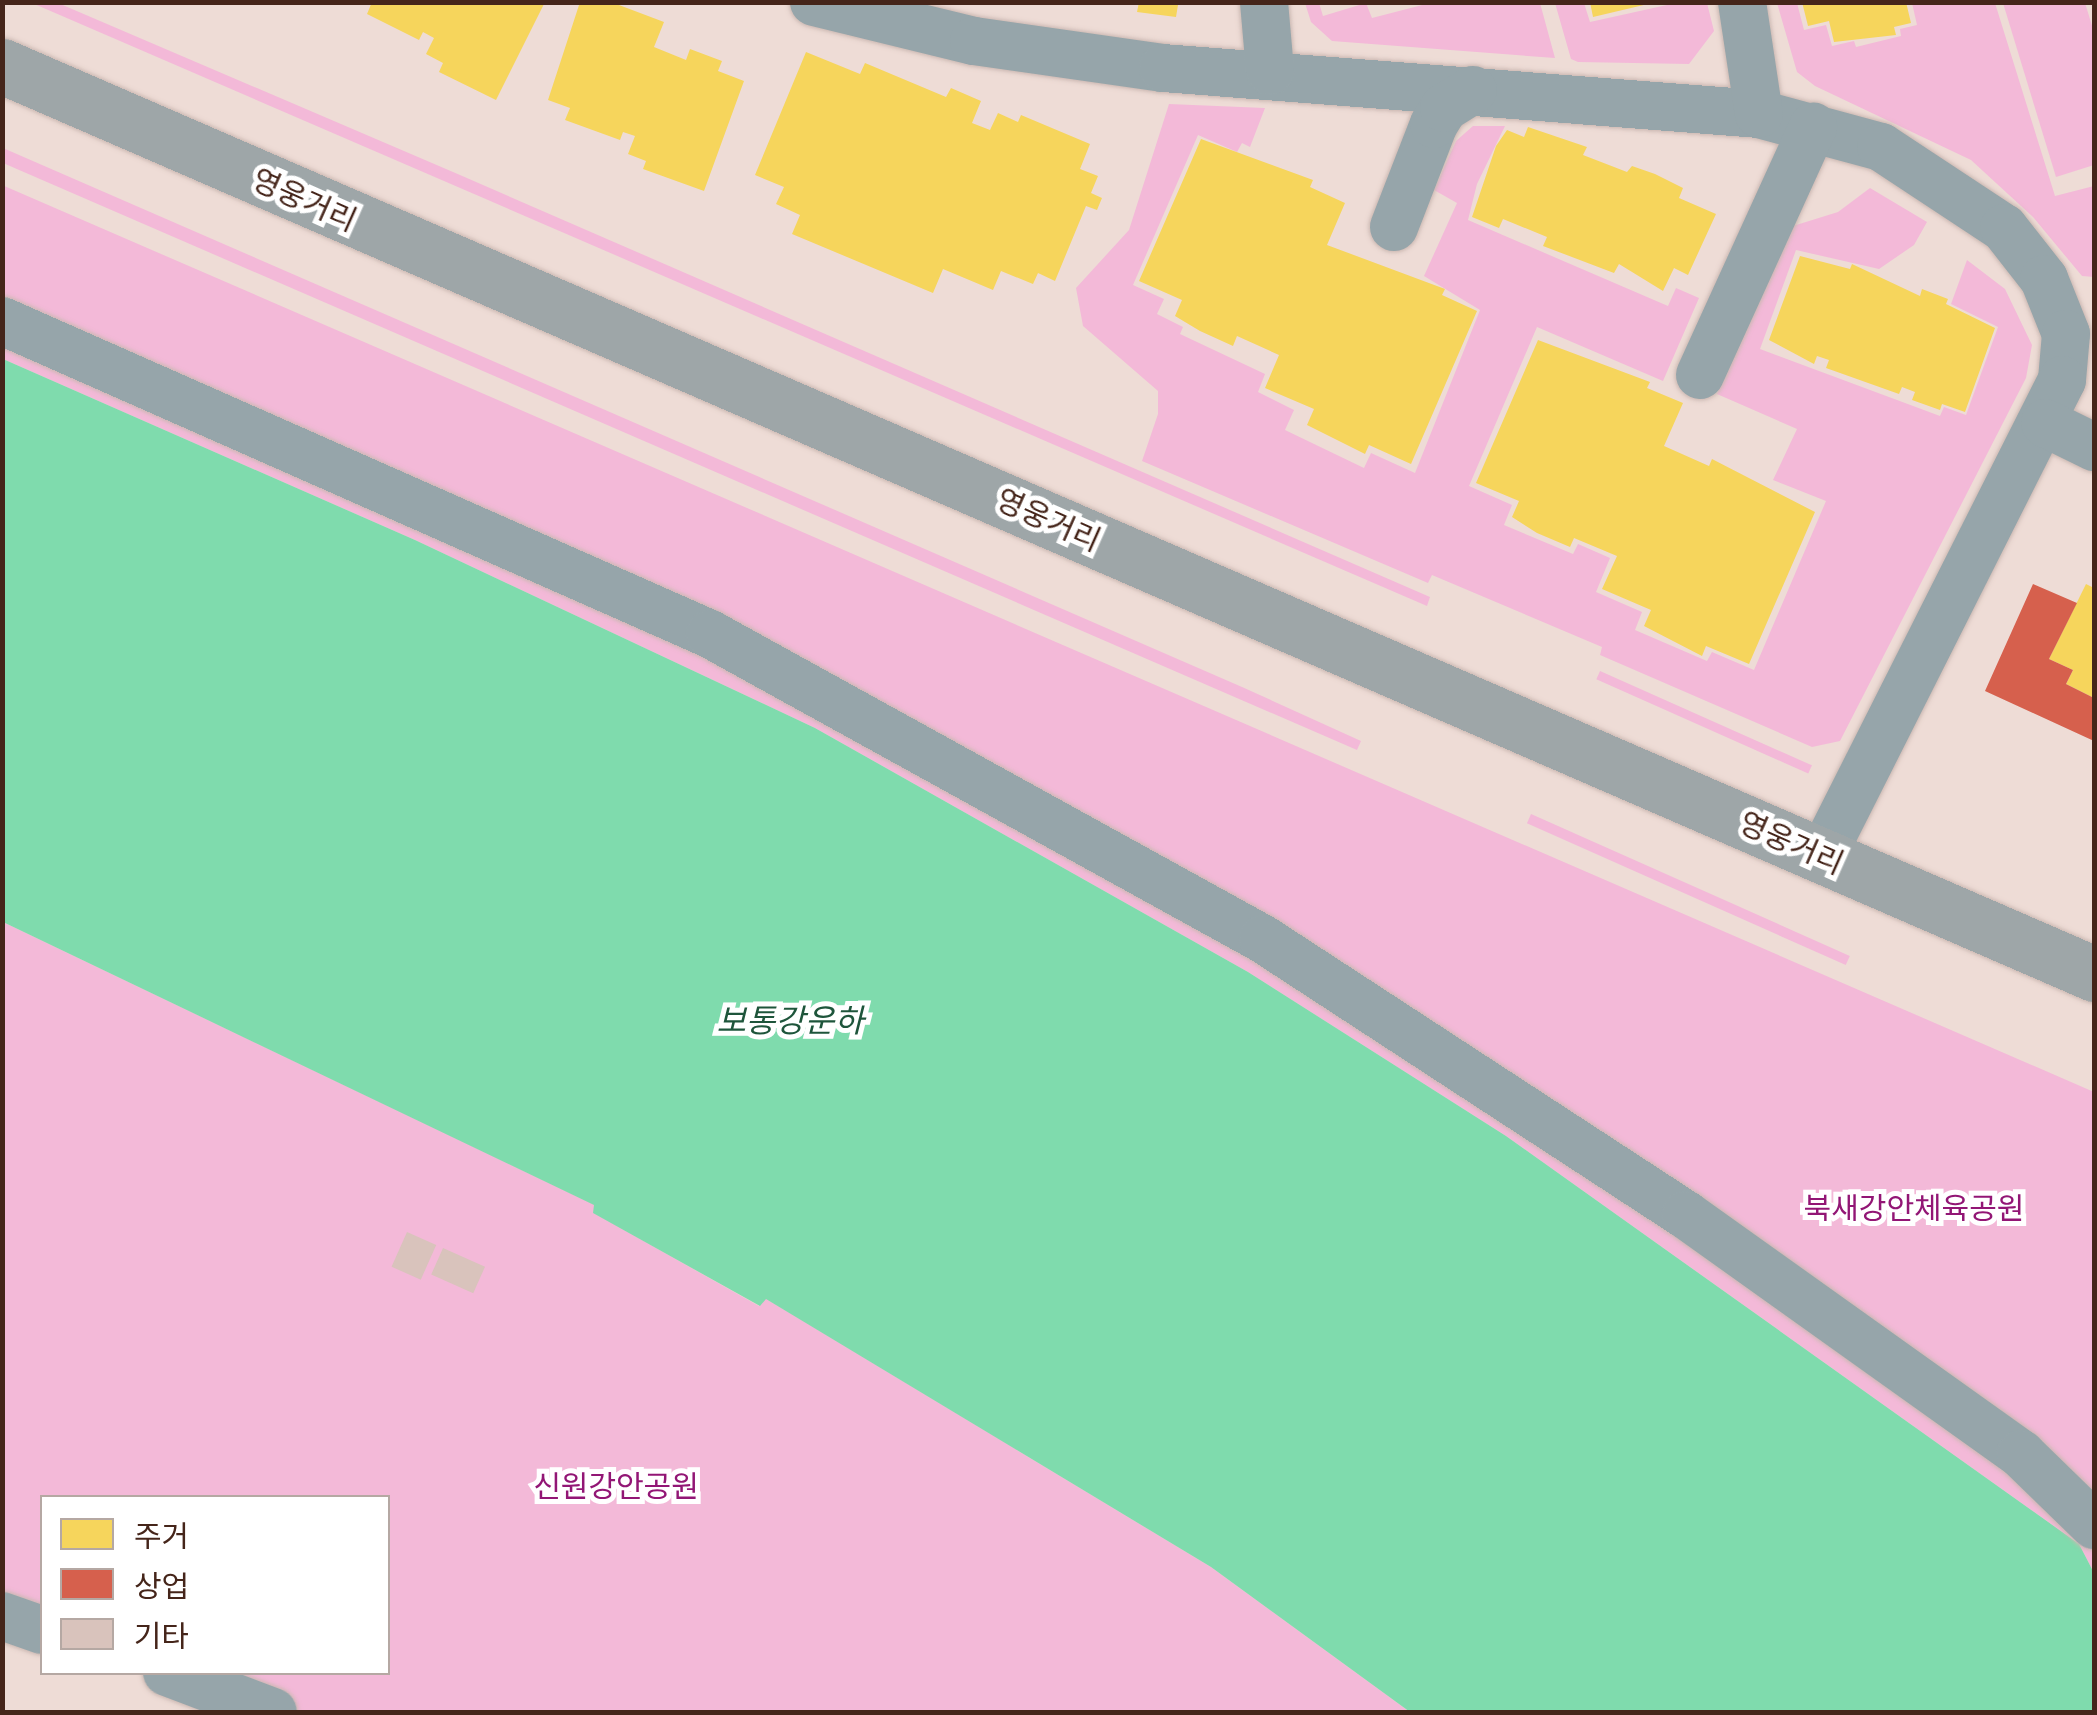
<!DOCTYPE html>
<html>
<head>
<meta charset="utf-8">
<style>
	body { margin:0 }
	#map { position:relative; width:2097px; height:1715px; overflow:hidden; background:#eedcd6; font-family:Barlow,"Noto Sans KR",sans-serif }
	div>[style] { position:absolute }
	.green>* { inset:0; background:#f3b9d8; transform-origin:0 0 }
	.water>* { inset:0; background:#7fdbad }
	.homes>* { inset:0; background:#f6d55c }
	.shops>* { inset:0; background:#d6604d }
	.building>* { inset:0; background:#d9c3bc; transform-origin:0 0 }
	.roads { filter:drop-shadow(0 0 2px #cbb8b2) drop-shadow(0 0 2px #cbb8b2) }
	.minor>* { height:48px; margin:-24px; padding:0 24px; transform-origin:24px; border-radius:24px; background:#96a5aa }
	.major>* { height:55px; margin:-27.5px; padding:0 27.5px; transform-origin:27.5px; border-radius:27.5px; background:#9ea6a8 }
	span { translate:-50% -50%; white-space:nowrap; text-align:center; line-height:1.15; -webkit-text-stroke:10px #fff; paint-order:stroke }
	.street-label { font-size:30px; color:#45251a }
	.park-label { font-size:30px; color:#921675 }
	.water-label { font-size:32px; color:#1e553b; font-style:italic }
	.frame { position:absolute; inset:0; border:5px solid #45251a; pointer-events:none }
	.legend { position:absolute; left:40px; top:1495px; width:350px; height:180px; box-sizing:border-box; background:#fff; border:2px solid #b5a8a3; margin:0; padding:12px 18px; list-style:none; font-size:30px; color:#45251a }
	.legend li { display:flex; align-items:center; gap:20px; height:50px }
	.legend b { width:50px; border:2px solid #b5a8a3 }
</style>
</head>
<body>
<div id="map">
	<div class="green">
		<i style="clip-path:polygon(32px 3px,58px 3px,460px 175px,1430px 597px,1427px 606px)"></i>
		<i style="clip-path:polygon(1305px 3px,1319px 3px,1323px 16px,1366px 3px,1372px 18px,1430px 3px,1540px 3px,1555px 58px,1332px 41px,1311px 22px)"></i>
		<i style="clip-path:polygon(1555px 3px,1584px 3px,1590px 22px,1676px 3px,1707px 3px,1714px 31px,1689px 64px,1578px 62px,1571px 59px)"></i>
		<i style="clip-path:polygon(1777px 3px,1797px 3px,1804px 30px,1826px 25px,1832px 46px,1854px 41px,1856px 47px,1901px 36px,1900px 29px,1917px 25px,1912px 3px,1995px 3px,2055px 196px,2094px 186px,2094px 277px,2082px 276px,2033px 217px,1971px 160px,1815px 86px,1797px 72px)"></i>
		<i style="clip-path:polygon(2003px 3px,2085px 3px,2094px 32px,2094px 165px,2056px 177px)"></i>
		<i style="clip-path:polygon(1169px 104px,1265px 108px,1250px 147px,1242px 143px,1237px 152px,1198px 135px,1133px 285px,1164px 299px,1157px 314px,1183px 327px,1180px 334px,1265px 374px,1258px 392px,1294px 410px,1285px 430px,1364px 468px,1371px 453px,1415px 473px,1480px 310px,1424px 276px,1457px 203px,1434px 190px,1456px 141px,1473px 126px,1505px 126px,1477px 184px,1468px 220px,1668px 306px,1676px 288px,1699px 298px,1663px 381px,1537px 327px,1469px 486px,1512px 505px,1504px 525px,1573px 554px,1578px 544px,1610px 558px,1596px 592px,1642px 612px,1635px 630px,1707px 661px,1712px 652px,1754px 670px,1826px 501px,1773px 480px,1797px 429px,1717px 394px,1783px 237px,1793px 226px,1838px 212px,1870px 188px,1927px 222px,1914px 245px,1879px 269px,1796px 250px,1760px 349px,1940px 416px,1944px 407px,1966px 415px,1998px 327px,1951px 304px,1967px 260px,2005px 289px,2032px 345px,2026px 378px,1840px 741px,1812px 747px,1600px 655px,1602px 647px,1432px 575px,1428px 583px,1142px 461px,1158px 414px,1158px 391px,1083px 326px,1076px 288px,1129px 230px)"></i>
		<i style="clip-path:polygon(3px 148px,1242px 687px,1361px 741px,1357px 750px,3px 163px)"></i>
		<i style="clip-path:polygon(2px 185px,2094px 1092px,2094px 1573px,2079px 1544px,1506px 1136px,1248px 972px,815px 728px,415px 540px,3px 359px)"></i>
		<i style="left:1600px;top:671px;width:232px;height:9px;rotate:24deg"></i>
		<i style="left:1531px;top:814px;width:349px;height:10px;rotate:24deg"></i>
		<i style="clip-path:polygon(3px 922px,595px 1205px,594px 1213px,759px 1306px,765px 1298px,1211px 1567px,1410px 1712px,298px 1712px,199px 1673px,388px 1672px,388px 1498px,42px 1498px,42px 1617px,3px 1603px)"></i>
	</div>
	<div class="water">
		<i style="clip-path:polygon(3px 359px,415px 540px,815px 728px,1248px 972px,1506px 1136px,2079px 1544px,2094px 1573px,2094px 1712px,1410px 1712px,1211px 1567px,766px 1299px,760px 1306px,593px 1213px,594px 1205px,3px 922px)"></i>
	</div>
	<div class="homes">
		<i style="clip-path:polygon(372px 2px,545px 2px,496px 100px,439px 72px,443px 63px,426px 54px,434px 38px,423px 32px,419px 40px,367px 14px)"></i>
		<i style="clip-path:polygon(580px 2px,611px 2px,664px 22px,654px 47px,686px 60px,690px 49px,722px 61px,718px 71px,744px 81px,704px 191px,643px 169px,646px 161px,628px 154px,635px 136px,623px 132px,620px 140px,565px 120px,570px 108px,548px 100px)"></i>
		<i style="clip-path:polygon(1139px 2px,1197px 2px,1178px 5px,1176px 17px,1137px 12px)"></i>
		<i style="clip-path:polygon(1590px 2px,1647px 2px,1648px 4px,1593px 17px)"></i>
		<i style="clip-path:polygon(1802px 2px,1906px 2px,1911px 23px,1894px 27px,1896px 35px,1834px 42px,1829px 21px,1808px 26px)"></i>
		<i style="clip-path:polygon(806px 52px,860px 74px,865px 63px,946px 97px,951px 88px,981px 101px,972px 123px,990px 130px,998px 113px,1018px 122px,1021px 115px,1090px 144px,1080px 169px,1098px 176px,1091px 193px,1102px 198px,1097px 210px,1086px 206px,1055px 281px,1038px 273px,1033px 284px,1001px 271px,993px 290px,943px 269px,933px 293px,792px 234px,800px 215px,776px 204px,784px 187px,755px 175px)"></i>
		<i style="clip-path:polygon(1528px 127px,1587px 147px,1583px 155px,1627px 172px,1632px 166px,1655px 174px,1683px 188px,1679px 198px,1716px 214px,1688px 275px,1674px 268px,1663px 291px,1619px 264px,1614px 273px,1543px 246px,1547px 237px,1503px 219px,1499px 228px,1472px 217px,1496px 146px,1507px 130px,1524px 137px)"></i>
		<i style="clip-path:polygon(1201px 139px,1313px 180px,1310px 187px,1345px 203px,1327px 245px,1445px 289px,1442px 295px,1477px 311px,1411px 464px,1369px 445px,1365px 454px,1307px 425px,1314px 409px,1265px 388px,1279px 355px,1237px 336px,1233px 346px,1200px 331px,1175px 316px,1182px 300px,1139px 281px)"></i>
		<i style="clip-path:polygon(1800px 256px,1850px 269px,1852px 264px,1920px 296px,1922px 289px,1948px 299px,1946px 304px,1995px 328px,1965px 412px,1942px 404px,1940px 410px,1912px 400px,1915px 392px,1902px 387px,1899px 394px,1826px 368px,1829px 360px,1817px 356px,1814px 364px,1769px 340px)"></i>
		<i style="clip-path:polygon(1538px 340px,1650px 382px,1647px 388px,1683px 403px,1664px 446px,1709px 466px,1712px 459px,1815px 512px,1749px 664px,1706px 646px,1702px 656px,1644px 626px,1651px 610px,1602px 589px,1617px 556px,1574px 538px,1570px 547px,1537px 533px,1512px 517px,1519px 501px,1476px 483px)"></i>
		<i style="clip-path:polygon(2086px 584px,2094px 588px,2094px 698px,2066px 684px,2073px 670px,2049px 659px)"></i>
	</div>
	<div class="shops">
		<i style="clip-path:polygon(2033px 584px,2077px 603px,2049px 659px,2073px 670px,2066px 684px,2094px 698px,2094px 741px,1985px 691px)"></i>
	</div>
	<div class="building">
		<i style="left:407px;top:1232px;width:32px;height:38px;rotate:24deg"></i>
		<i style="left:443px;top:1248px;width:46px;height:29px;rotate:24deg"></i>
	</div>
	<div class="roads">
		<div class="minor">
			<i style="left:814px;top:2px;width:165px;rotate:13.7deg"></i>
			<i style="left:974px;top:41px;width:191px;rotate:8.1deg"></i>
			<i style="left:1163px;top:68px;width:598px;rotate:4.41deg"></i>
			<i style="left:1759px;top:114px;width:126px;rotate:15.1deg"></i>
			<i style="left:1881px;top:147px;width:147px;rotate:33.4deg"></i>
			<i style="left:2004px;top:228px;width:65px;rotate:51.9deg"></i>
			<i style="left:2044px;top:279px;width:59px;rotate:68.2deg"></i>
			<i style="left:2066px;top:334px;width:46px;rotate:95deg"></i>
			<i style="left:2062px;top:380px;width:533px;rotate:116.76deg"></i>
			<i style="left:1264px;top:2px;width:69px;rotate:85deg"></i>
			<i style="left:1742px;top:2px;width:113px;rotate:81.4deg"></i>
			<i style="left:1394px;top:227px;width:110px;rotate:-68.8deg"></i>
			<i style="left:1434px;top:124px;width:19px;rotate:-58deg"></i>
			<i style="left:1444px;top:108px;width:34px;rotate:-32deg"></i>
			<i style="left:2px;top:321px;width:774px;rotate:23.85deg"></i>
			<i style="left:710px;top:634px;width:632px;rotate:28.88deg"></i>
			<i style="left:1263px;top:939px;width:505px;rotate:33.12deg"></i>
			<i style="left:1686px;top:1215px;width:412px;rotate:35.5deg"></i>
			<i style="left:2021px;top:1454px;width:102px;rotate:44.2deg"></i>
			<i style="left:1700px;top:375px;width:273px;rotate:-65.5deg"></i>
			<i style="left:2045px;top:423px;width:55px;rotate:26.1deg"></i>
			<i style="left:2px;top:1616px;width:42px;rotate:19.3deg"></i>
			<i style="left:167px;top:1672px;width:113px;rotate:20.7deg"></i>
		</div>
		<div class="major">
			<i style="left:2px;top:66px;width:2281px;rotate:23.46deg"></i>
		</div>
	</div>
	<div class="street-label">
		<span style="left:305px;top:199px;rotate:24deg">영웅거리</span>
		<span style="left:1049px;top:519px;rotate:24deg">영웅거리</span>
		<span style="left:1792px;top:842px;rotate:24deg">영웅거리</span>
	</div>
	<div class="park-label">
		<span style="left:1914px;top:1207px">북새강안체육공원</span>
		<span style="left:616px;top:1485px">신원강안공원</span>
	</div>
	<div class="water-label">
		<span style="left:790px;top:1019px">보통강운하</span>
	</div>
	<div class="frame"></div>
	<ul class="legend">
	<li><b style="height:28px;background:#f6d55c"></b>주거</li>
	<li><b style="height:28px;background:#d6604d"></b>상업</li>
	<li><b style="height:28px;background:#d9c3bc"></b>기타</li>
	</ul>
</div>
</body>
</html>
